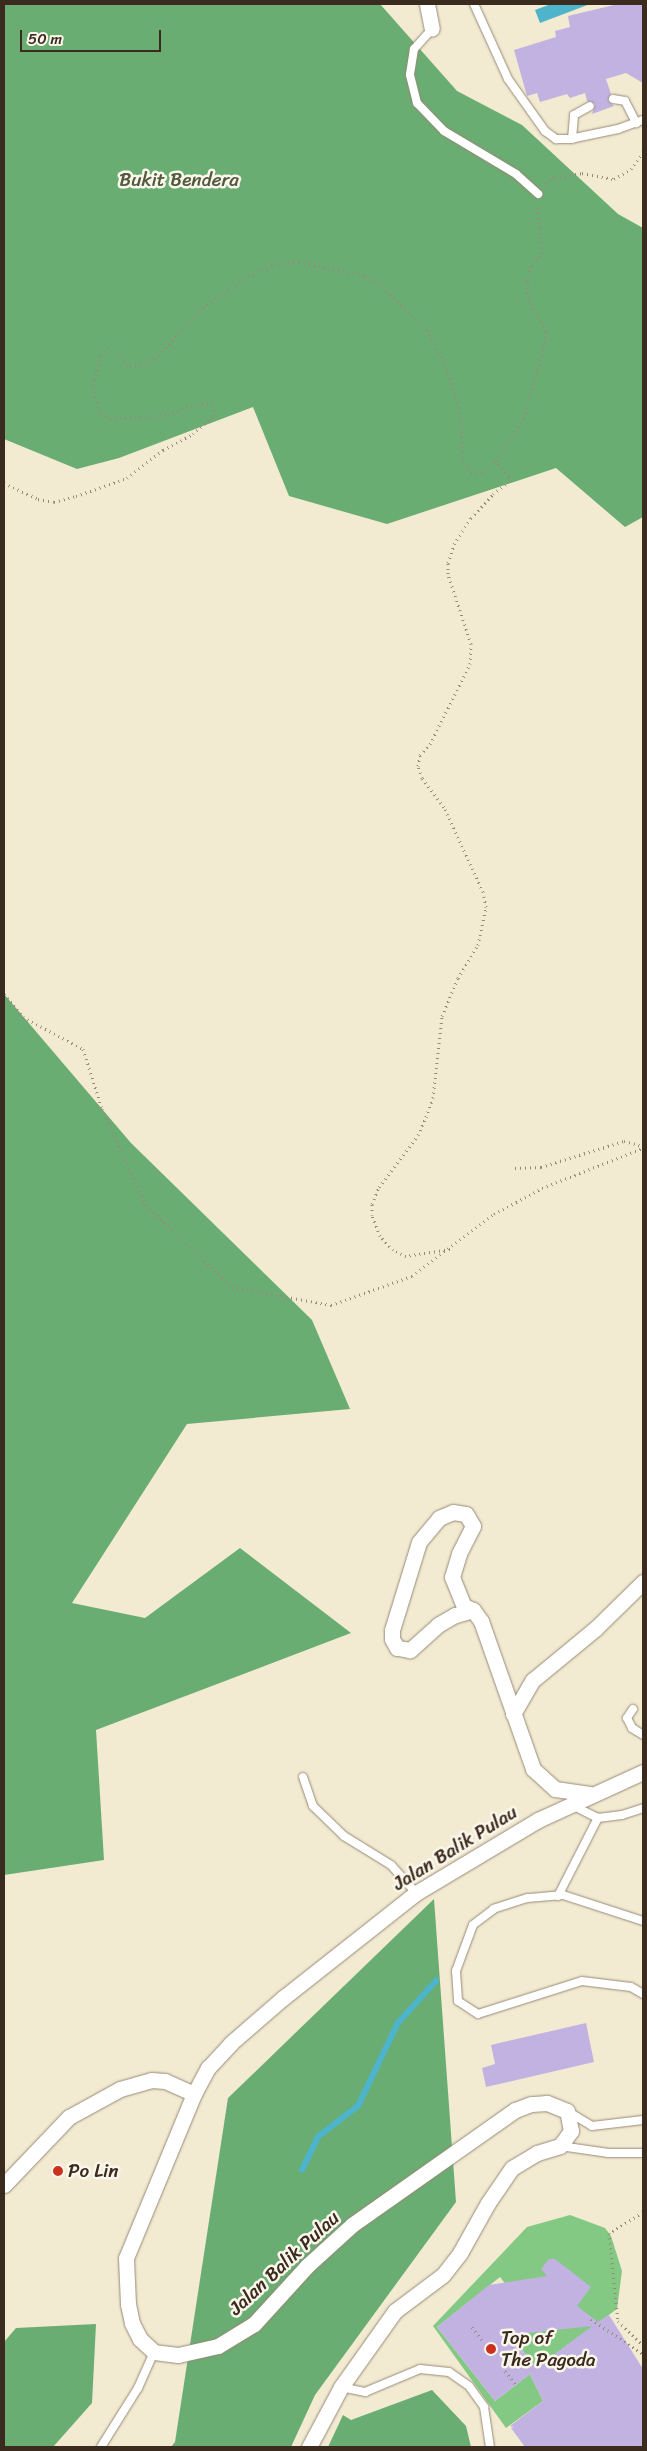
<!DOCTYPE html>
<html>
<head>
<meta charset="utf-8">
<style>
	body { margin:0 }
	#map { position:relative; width:647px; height:2451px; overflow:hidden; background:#f2ead1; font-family:Sriracha,sans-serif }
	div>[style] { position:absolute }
	.green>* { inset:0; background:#83c984 }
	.forest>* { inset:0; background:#6aad72 }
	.water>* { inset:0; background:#4db4cb }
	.stream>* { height:5.5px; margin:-2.75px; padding:0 2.75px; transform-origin:2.75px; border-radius:2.75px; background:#4db4cb }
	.building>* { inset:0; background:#c1b2e1 }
	.path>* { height:3px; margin-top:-1.5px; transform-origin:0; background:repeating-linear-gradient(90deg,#968a78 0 1px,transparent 0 5px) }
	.roads { filter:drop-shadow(0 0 1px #968a78) drop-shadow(0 0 1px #968a78) }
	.service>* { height:8px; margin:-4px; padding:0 4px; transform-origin:4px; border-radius:4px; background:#fff }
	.minor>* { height:15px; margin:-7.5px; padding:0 7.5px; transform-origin:7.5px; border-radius:7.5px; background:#fff }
	.dots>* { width:14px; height:14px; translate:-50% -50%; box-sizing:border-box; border:2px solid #fbf7ec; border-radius:50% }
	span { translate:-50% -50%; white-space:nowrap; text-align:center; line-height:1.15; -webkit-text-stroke:5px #fbf7ec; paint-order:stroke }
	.park-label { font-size:19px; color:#515a3d }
	.street-label { font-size:19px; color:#3b2a1e }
	.poi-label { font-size:19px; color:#3b2a1e }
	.left { translate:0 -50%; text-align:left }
	.frame { position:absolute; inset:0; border:5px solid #3b2a1e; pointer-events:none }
	.scale { position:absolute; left:20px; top:30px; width:141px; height:22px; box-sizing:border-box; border:2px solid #3b2a1e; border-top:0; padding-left:6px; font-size:15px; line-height:18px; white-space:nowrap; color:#3b2a1e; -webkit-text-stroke:4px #fbf7ec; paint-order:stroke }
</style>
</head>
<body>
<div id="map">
	<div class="green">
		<i style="clip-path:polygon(570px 2215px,605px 2228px,611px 2236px,622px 2271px,617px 2309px,536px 2368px,495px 2315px,516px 2298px,500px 2277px,437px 2327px,495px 2401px,530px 2374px,543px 2401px,506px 2428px,433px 2326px,527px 2227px)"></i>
	</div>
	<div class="forest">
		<i style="clip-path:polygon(4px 4px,380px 4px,457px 91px,522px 125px,618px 214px,643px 228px,643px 517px,625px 527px,556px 468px,387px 524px,289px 496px,253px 407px,119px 458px,77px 469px,4px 439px)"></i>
		<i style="clip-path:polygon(4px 994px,131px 1143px,312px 1320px,350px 1409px,187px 1424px,72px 1603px,145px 1618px,240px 1548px,351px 1633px,96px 1730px,104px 1860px,4px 1875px)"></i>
		<i style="clip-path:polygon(434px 1899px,456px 2202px,315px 2395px,291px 2447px,171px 2447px,175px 2442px,228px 2098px)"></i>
		<i style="clip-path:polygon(96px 2324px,92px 2403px,53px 2447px,4px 2447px,4px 2342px,16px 2328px)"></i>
		<i style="clip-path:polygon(432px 2390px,466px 2426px,471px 2447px,328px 2447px,343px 2415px,351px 2420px)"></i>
	</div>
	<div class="water">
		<i style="clip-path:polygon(551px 4px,590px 4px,540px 23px,535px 10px)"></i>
	</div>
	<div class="stream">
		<i style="left:302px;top:2170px;width:37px;rotate:-64deg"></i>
		<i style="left:318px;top:2137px;width:51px;rotate:-37.8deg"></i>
		<i style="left:358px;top:2106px;width:92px;rotate:-64.3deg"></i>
		<i style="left:398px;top:2023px;width:57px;rotate:-47.9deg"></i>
	</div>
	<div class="building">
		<i style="clip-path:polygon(618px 4px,643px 4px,643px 83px,626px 73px,606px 79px,611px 94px,608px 100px,614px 106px,592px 114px,595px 104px,587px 101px,585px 93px,570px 98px,567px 94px,540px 102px,537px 93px,527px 96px,514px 50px,556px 37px,555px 31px,570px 27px,568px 16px)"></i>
		<i style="clip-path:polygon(586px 2023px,594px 2062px,486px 2087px,482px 2068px,495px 2064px,491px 2045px)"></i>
		<i style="clip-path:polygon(evenodd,549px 2259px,555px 2259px,591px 2287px,577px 2306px,598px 2322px,609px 2315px,643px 2369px,643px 2447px,525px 2447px,511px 2428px,514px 2427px,510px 2426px,543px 2401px,530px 2374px,495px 2401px,437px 2327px,489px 2285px,547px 2276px,541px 2269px,549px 2259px,592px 2326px,536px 2368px,510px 2335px,592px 2326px)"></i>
	</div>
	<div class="path">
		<i style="left:545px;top:184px;width:12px;rotate:-35deg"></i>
		<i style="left:555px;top:177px;width:27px;rotate:-8deg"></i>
		<i style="left:582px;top:173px;width:33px;rotate:11deg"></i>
		<i style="left:614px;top:179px;width:20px;rotate:-30deg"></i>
		<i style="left:631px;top:169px;width:21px;rotate:-55deg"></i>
		<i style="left:4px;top:483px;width:38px;rotate:25deg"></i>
		<i style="left:38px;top:499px;width:16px;rotate:11deg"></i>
		<i style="left:54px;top:502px;width:23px;rotate:-15deg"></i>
		<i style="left:76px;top:496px;width:54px;rotate:-19.4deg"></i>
		<i style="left:127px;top:478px;width:46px;rotate:-37.9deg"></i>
		<i style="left:163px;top:450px;width:34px;rotate:-28deg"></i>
		<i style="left:193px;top:434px;width:28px;rotate:-42deg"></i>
		<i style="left:214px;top:415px;width:10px;rotate:-96deg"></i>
		<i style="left:213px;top:405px;width:11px;rotate:-170deg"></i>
		<i style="left:202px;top:403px;width:38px;rotate:162deg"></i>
		<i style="left:166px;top:415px;width:56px;rotate:175.9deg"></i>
		<i style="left:110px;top:419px;width:13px;rotate:-148deg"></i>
		<i style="left:99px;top:412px;width:28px;rotate:-103deg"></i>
		<i style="left:93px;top:385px;width:31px;rotate:-75deg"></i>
		<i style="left:101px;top:355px;width:10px;rotate:-45deg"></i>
		<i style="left:108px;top:348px;width:28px;rotate:38deg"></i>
		<i style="left:130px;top:365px;width:10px;rotate:6deg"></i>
		<i style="left:140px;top:366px;width:17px;rotate:-25deg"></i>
		<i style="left:155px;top:359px;width:70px;rotate:-46.7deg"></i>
		<i style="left:203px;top:308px;width:55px;rotate:-35.4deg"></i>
		<i style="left:248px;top:276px;width:27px;rotate:-24deg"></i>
		<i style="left:273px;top:265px;width:26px;rotate:-7deg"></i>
		<i style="left:299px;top:262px;width:68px;rotate:11.8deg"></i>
		<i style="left:366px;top:276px;width:15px;rotate:32deg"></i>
		<i style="left:379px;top:284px;width:66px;rotate:43.8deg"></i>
		<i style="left:427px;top:330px;width:38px;rotate:62deg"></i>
		<i style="left:445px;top:364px;width:50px;rotate:72.6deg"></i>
		<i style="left:460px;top:412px;width:49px;rotate:86.5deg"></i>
		<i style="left:463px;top:461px;width:14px;rotate:56deg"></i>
		<i style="left:471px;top:473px;width:11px;rotate:-5deg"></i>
		<i style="left:482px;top:472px;width:18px;rotate:-38deg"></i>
		<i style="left:496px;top:461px;width:51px;rotate:-56.9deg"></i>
		<i style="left:524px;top:418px;width:74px;rotate:-74.3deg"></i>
		<i style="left:544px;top:347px;width:16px;rotate:-83deg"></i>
		<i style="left:546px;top:331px;width:38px;rotate:-119deg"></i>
		<i style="left:528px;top:298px;width:17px;rotate:-93deg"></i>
		<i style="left:527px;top:281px;width:18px;rotate:-74deg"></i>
		<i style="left:532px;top:264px;width:15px;rotate:-48deg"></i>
		<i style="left:542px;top:253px;width:48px;rotate:-95.9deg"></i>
		<i style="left:4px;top:994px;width:30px;rotate:50deg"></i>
		<i style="left:23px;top:1017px;width:68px;rotate:28.1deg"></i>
		<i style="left:83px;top:1049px;width:63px;rotate:72.4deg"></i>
		<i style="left:102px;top:1109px;width:106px;rotate:65.4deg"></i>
		<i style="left:146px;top:1205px;width:119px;rotate:43.6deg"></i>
		<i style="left:232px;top:1287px;width:101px;rotate:10.3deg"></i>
		<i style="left:331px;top:1305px;width:86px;rotate:-19.7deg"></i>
		<i style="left:412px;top:1276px;width:103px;rotate:-37.1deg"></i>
		<i style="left:494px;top:1214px;width:55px;rotate:-28.4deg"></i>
		<i style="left:542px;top:1188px;width:109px;rotate:-21.6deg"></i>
		<i style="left:515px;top:1168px;width:26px;rotate:-2deg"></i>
		<i style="left:541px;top:1167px;width:87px;rotate:-17.4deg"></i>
		<i style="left:624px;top:1141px;width:20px;rotate:15deg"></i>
		<i style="left:450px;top:1249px;width:45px;rotate:171deg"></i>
		<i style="left:406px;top:1256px;width:14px;rotate:-155deg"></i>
		<i style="left:393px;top:1250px;width:19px;rotate:-133deg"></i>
		<i style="left:380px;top:1236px;width:22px;rotate:-111deg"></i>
		<i style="left:372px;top:1215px;width:11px;rotate:-90deg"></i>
		<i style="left:372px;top:1204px;width:18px;rotate:-68deg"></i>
		<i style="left:379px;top:1187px;width:65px;rotate:-53.1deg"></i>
		<i style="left:418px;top:1135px;width:20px;rotate:-66deg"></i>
		<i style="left:426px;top:1117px;width:20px;rotate:-70deg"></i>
		<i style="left:433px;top:1098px;width:82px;rotate:-83.7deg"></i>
		<i style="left:442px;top:1016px;width:41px;rotate:-67.2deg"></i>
		<i style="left:458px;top:978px;width:39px;rotate:-59deg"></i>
		<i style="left:478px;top:945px;width:39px;rotate:-78deg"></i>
		<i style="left:486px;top:907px;width:15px;rotate:-101deg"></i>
		<i style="left:483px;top:892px;width:94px;rotate:-114.6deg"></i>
		<i style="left:444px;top:807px;width:36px;rotate:-127deg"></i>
		<i style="left:422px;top:778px;width:13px;rotate:-108deg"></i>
		<i style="left:418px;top:766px;width:11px;rotate:-80deg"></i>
		<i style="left:420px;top:755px;width:15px;rotate:-48deg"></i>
		<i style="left:430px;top:744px;width:89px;rotate:-63.4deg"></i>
		<i style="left:470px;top:664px;width:20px;rotate:-87deg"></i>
		<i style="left:471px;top:644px;width:74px;rotate:-108.2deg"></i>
		<i style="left:448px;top:574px;width:11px;rotate:-90deg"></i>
		<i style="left:448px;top:563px;width:20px;rotate:-72deg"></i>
		<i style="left:454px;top:544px;width:31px;rotate:-57deg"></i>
		<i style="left:471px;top:518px;width:33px;rotate:-47deg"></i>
		<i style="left:493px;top:494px;width:20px;rotate:-37deg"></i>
		<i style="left:509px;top:482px;width:6px;rotate:-90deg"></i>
		<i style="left:509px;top:476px;width:20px;rotate:-131deg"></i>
		<i style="left:643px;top:2212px;width:40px;rotate:148deg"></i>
		<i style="left:609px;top:2233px;width:88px;rotate:84.2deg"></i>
		<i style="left:618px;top:2321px;width:35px;rotate:44deg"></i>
		<i style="left:591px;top:2319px;width:63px;rotate:33.9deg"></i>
		<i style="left:472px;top:2327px;width:17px;rotate:54deg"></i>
		<i style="left:505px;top:2371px;width:18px;rotate:52deg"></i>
	</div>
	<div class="roads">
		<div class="service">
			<i style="left:474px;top:4px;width:82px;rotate:65.6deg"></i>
			<i style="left:508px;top:79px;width:64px;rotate:54.6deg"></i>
			<i style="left:545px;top:131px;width:14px;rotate:36deg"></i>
			<i style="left:556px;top:139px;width:14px"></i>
			<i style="left:570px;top:139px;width:49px;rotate:-11.8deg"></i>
			<i style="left:618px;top:129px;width:27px;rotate:-20deg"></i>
			<i style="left:432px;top:29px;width:27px;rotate:132deg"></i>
			<i style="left:414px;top:49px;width:26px;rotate:99deg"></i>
			<i style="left:410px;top:75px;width:29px;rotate:76deg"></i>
			<i style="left:417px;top:103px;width:39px;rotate:46deg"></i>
			<i style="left:444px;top:131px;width:84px;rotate:30.8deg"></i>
			<i style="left:516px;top:174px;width:30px;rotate:42deg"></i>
			<i style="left:613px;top:99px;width:12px;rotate:9deg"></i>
			<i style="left:625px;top:101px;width:25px;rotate:63deg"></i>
			<i style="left:572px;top:139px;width:24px;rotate:-85deg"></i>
			<i style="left:574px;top:115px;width:18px;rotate:-29deg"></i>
			<i style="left:633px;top:1709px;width:11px;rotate:124deg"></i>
			<i style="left:627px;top:1718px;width:11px;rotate:63deg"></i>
			<i style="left:632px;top:1728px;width:13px;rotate:32deg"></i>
			<i style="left:303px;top:1777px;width:31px;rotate:71deg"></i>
			<i style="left:313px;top:1806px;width:43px;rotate:44.1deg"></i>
			<i style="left:344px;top:1836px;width:55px;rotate:31.7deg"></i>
			<i style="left:391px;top:1865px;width:38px;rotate:48deg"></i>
			<i style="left:572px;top:1805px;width:29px;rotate:27deg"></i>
			<i style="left:598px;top:1818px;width:24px;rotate:-7deg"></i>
			<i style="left:622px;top:1815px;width:22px;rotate:-18deg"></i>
			<i style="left:558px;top:1896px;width:88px;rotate:-62.9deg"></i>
			<i style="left:643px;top:1921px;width:84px;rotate:-162deg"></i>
			<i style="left:563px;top:1895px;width:36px;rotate:175deg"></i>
			<i style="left:527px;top:1898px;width:35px;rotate:162deg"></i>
			<i style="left:494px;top:1909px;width:26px;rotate:143deg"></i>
			<i style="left:473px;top:1925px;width:49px;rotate:110.3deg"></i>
			<i style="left:456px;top:1971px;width:30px;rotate:86deg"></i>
			<i style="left:458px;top:2001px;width:24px;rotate:33deg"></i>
			<i style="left:478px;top:2014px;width:109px;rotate:-17.6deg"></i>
			<i style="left:582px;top:1981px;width:49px;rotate:7deg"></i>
			<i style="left:631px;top:1987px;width:14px;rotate:30deg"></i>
			<i style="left:567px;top:2111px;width:29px;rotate:31deg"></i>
			<i style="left:592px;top:2126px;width:51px;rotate:-6.7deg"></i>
			<i style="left:560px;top:2146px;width:49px;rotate:8.3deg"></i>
			<i style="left:608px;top:2153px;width:35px"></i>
			<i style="left:341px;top:2387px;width:25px;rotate:12deg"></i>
			<i style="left:365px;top:2392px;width:60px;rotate:-22.7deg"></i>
			<i style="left:420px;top:2369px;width:29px;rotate:6deg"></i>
			<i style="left:449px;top:2372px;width:24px;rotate:35deg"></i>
			<i style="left:469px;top:2386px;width:26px;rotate:54deg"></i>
			<i style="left:484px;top:2407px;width:40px;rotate:81.5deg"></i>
			<i style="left:101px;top:2447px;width:70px;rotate:-57.9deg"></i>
			<i style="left:138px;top:2388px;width:39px;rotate:-66deg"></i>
		</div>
		<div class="minor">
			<i style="left:427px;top:4px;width:25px;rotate:79deg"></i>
			<i style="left:473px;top:1610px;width:19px;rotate:164deg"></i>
			<i style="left:455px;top:1615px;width:20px;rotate:150deg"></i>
			<i style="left:438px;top:1625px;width:38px;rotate:138deg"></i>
			<i style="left:410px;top:1650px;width:13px;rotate:-171deg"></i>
			<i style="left:397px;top:1648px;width:10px;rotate:-119deg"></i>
			<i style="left:392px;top:1639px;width:9px;rotate:-90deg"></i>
			<i style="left:392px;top:1630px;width:92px;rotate:-72.9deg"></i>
			<i style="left:419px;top:1542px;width:31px;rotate:-50deg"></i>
			<i style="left:439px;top:1518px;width:15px;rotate:-23deg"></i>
			<i style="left:453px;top:1512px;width:13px;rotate:9deg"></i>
			<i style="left:466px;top:1514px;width:14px;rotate:60deg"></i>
			<i style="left:473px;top:1526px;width:31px;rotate:117deg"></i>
			<i style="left:459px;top:1554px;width:24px;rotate:107deg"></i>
			<i style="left:452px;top:1577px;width:31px;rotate:68deg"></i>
			<i style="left:464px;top:1606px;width:10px;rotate:24deg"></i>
			<i style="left:473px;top:1610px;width:14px;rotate:54deg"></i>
			<i style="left:481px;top:1621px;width:157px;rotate:70.6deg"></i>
			<i style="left:533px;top:1769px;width:30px;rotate:42deg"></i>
			<i style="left:555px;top:1789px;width:35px;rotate:8deg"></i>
			<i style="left:513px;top:1714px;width:39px;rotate:-60deg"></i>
			<i style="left:533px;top:1680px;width:82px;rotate:-39.5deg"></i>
			<i style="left:596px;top:1628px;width:66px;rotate:-44.4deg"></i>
			<i style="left:4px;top:2185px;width:94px;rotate:-46.3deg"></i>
			<i style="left:69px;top:2117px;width:58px;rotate:-28.8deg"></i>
			<i style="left:120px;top:2089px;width:32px;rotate:-16deg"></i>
			<i style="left:151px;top:2080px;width:14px;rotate:4deg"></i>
			<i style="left:165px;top:2081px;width:32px;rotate:24deg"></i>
			<i style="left:309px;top:2447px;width:68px;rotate:-61.9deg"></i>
			<i style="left:341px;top:2387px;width:93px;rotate:-54.6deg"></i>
			<i style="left:395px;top:2311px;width:60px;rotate:-36.9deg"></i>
			<i style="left:443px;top:2275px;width:28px;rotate:-52deg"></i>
			<i style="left:460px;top:2253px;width:57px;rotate:-60.8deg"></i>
			<i style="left:488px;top:2203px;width:42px;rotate:-55.6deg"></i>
			<i style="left:512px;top:2168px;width:29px;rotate:-31deg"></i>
			<i style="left:537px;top:2153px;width:24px;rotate:-17deg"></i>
			<i style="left:560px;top:2146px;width:19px;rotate:-54deg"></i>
			<i style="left:571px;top:2131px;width:20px;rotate:-101deg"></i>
			<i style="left:567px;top:2111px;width:22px;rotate:-158deg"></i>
			<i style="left:547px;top:2103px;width:16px;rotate:176deg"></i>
			<i style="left:531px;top:2104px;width:17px;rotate:159deg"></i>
			<i style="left:515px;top:2110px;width:199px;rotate:144.8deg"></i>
			<i style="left:352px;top:2225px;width:61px;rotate:137.7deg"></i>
			<i style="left:307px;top:2266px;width:79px;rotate:132.4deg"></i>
			<i style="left:254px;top:2324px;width:42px;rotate:148.6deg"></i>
			<i style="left:218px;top:2346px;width:41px;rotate:167.3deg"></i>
			<i style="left:178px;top:2355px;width:24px;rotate:-173deg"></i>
			<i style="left:154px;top:2352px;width:19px;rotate:-137deg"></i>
			<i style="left:140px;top:2339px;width:18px;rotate:-117deg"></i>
			<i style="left:132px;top:2323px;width:19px;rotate:-102deg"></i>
			<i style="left:128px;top:2304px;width:46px;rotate:-92.5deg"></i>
			<i style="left:126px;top:2258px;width:178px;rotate:-67.5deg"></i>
			<i style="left:194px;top:2094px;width:30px;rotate:-62deg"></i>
			<i style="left:208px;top:2068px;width:34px;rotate:-47deg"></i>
			<i style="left:231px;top:2043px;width:69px;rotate:-40.9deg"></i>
			<i style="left:283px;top:1998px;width:169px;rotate:-38.3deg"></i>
			<i style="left:416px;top:1893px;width:142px;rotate:-30.9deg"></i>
			<i style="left:538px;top:1820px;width:115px;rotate:-24.6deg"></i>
		</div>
	</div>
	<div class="dots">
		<i style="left:58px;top:2171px;background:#c8321e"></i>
		<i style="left:491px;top:2349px;background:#c8321e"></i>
	</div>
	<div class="park-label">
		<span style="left:179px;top:180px">Bukit Bendera</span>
	</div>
	<div class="street-label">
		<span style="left:455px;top:1848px;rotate:-32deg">Jalan Balik Pulau</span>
		<span style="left:284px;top:2263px;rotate:-43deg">Jalan Balik Pulau</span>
	</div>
	<div class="poi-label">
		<span class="left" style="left:68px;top:2171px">Po Lin</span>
		<span class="left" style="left:501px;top:2349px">Top of<br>The Pagoda</span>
	</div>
	<div class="frame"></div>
	<div class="scale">50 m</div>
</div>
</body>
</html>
